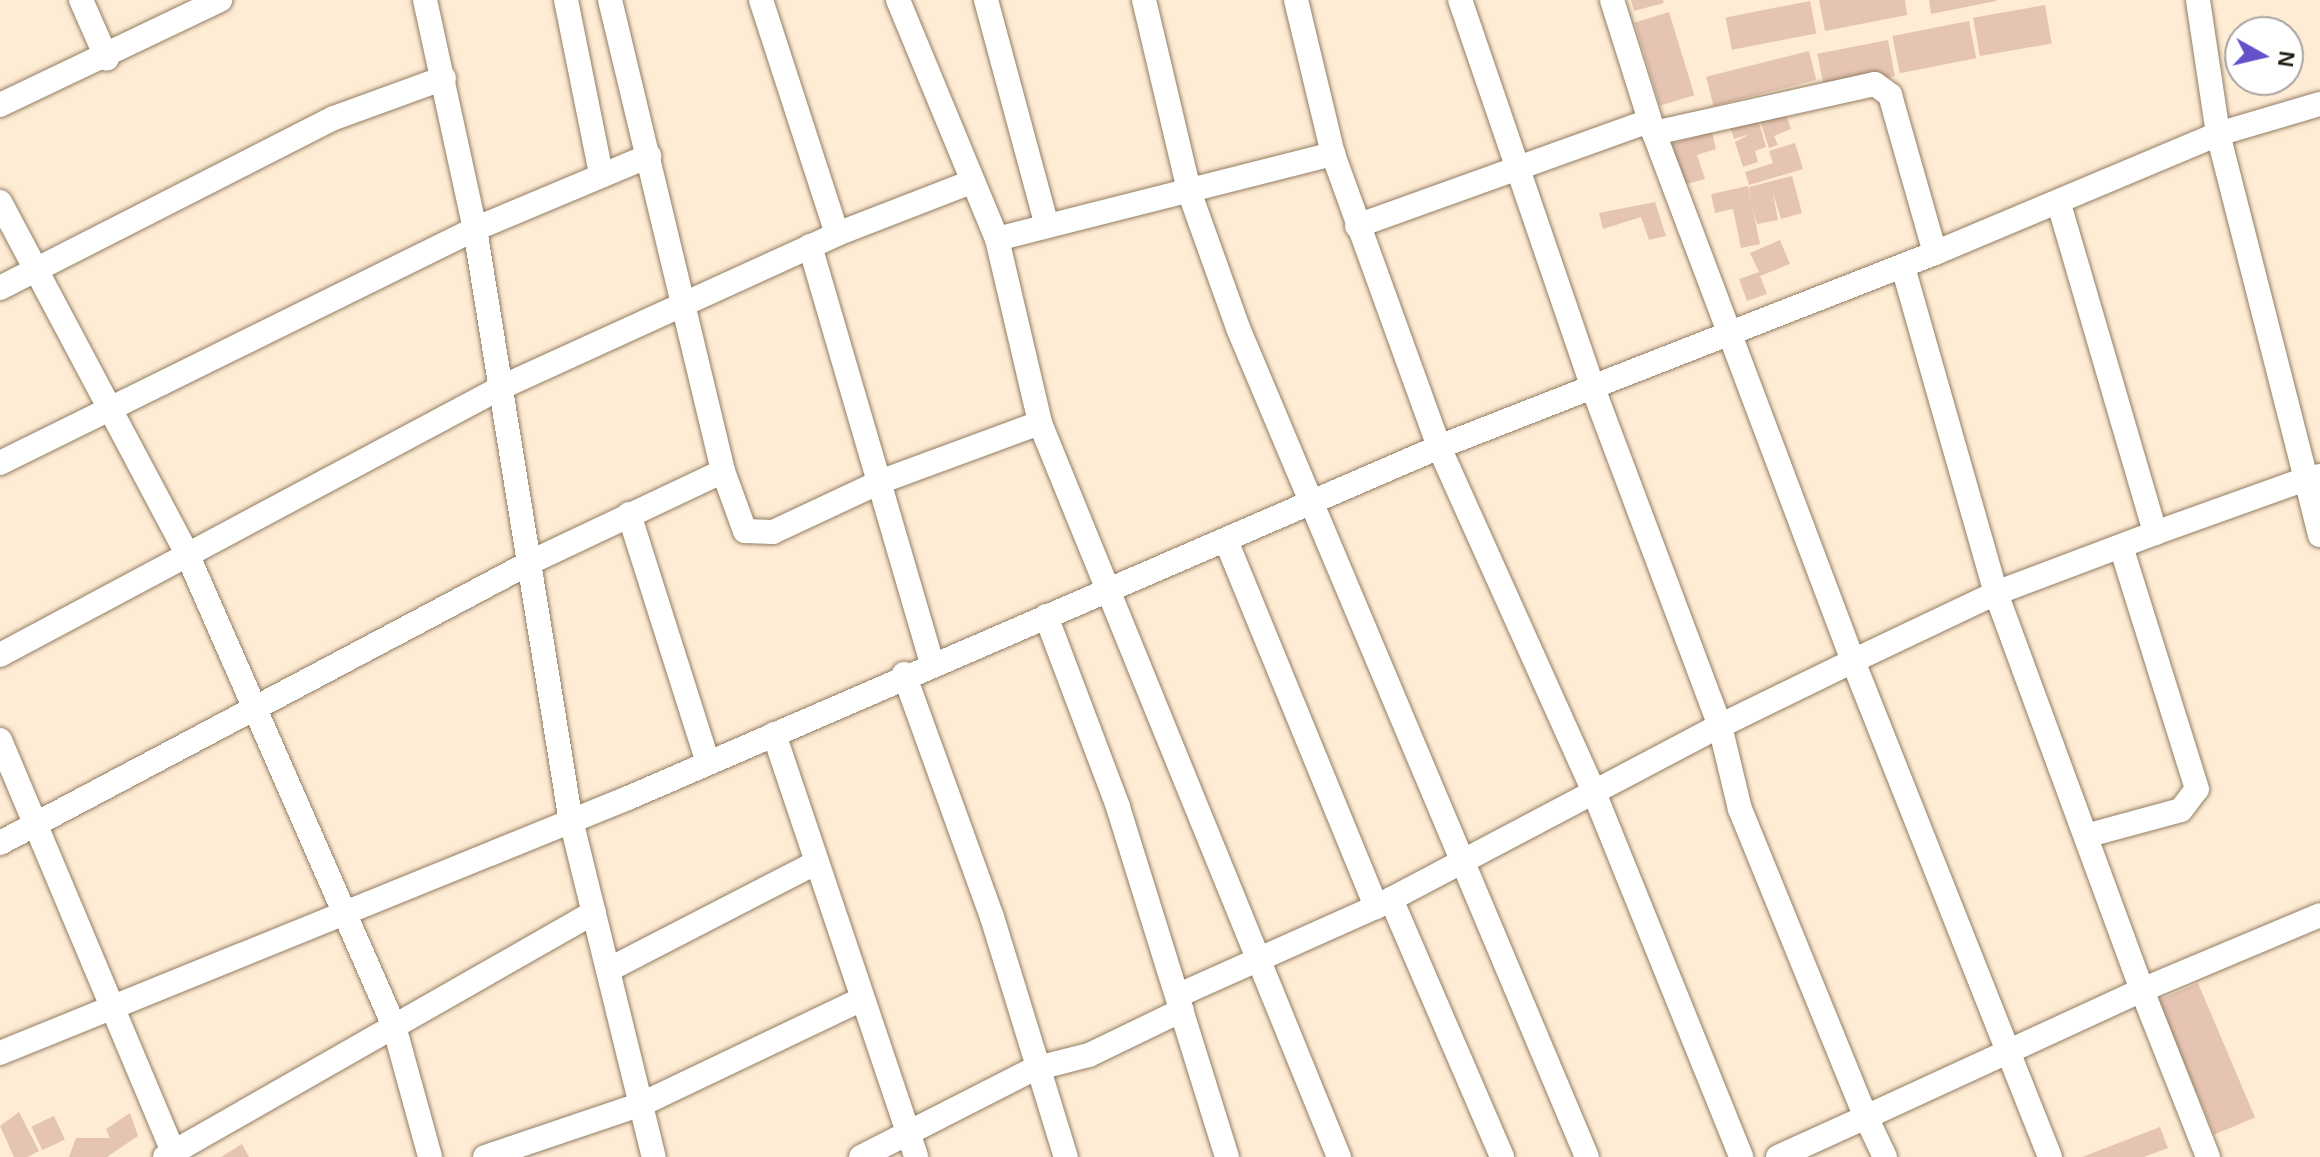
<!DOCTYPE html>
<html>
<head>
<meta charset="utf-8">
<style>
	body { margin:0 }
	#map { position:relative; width:2320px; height:1157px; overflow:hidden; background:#ffecd5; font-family:Helvetica,sans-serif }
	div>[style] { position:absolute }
	.building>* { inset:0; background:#e6c4b3; transform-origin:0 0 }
	.roads { filter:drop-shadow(0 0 2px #917d62) drop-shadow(0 0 2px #917d62) }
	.street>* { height:24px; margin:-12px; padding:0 12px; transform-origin:12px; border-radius:12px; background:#fff }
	span { translate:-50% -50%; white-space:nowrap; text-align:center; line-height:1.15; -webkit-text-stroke:6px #fff; paint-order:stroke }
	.north { position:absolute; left:2224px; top:16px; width:80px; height:80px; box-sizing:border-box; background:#fff; border:2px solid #a8a5a1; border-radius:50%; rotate:98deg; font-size:22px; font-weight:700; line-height:32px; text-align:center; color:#261e13 }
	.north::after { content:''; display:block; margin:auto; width:28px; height:36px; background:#6351ca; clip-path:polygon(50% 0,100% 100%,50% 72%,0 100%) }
</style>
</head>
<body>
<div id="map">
	<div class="building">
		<i style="clip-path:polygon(1631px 0,1663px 0,1664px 3px,1634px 11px)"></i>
		<i style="clip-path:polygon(1819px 0,1905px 0,1907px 15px,1825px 31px)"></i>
		<i style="clip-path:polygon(1929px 0,1996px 0,1996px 1px,1931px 14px)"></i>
		<i style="left:1810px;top:1px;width:33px;height:86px;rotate:79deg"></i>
		<i style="left:2045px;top:5px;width:39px;height:73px;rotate:80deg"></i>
		<i style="left:1669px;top:12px;width:87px;height:36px;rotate:73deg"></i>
		<i style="left:1969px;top:21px;width:38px;height:78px;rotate:79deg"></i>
		<i style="left:1888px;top:40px;width:37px;height:72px;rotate:79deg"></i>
		<i style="left:1809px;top:51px;width:30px;height:106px;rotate:76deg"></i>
		<i style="clip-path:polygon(1785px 112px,1791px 129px,1774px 136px,1778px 145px,1769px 148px,1760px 121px)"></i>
		<i style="clip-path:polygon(1757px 115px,1766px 147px,1755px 151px,1758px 162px,1743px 167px,1735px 142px,1750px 134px,1734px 139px,1729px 124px)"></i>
		<i style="clip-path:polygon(1712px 132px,1716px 149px,1697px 155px,1705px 179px,1683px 185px,1671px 144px)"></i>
		<i style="clip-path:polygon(1795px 143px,1803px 169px,1749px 185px,1745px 172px,1773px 163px,1769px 151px)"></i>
		<i style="clip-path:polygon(1792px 176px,1802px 213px,1781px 219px,1773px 193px,1778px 220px,1757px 224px,1752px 206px,1760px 244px,1741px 248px,1733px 209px,1715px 213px,1711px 194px,1748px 186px,1751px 202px,1749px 187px)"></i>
		<i style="clip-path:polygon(1655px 202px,1666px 236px,1649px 240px,1641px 217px,1603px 229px,1599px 213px)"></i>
		<i style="clip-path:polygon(1780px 240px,1790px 264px,1760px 276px,1767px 294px,1747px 301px,1739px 279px,1759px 272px,1750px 253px)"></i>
		<i style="left:2198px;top:983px;width:146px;height:44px;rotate:67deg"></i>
		<i style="clip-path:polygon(19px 1112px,39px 1151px,28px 1157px,14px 1157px,0 1126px)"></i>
		<i style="clip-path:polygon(130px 1113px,138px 1136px,107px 1157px,69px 1157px,76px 1138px,110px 1138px,106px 1129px)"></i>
		<i style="left:54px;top:1116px;width:26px;height:25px;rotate:65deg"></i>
		<i style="clip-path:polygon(2160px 1127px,2168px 1148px,2144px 1157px,2082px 1157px)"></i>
		<i style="clip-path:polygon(242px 1144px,249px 1157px,221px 1157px)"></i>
	</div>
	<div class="roads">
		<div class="street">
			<i style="left:81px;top:0;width:64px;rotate:66.2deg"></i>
			<i style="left:425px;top:0;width:234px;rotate:77.7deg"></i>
			<i style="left:475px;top:229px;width:595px;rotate:80.81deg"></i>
			<i style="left:570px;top:816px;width:351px;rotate:76.2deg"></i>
			<i style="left:566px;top:0;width:177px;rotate:78.6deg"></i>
			<i style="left:610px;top:0;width:484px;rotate:76.5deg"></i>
			<i style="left:723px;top:471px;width:64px;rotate:69.9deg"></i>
			<i style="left:745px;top:531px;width:28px;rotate:2deg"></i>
			<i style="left:773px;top:532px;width:120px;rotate:-25.1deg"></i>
			<i style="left:882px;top:481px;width:168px;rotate:-20.2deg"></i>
			<i style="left:761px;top:0;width:246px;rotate:72deg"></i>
			<i style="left:898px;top:0;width:259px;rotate:67.5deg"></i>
			<i style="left:997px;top:239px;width:189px;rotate:76.8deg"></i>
			<i style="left:1040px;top:423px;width:793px;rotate:67.84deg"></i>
			<i style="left:986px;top:0;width:234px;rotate:74.9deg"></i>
			<i style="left:1144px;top:0;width:196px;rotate:76.7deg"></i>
			<i style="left:1189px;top:191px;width:145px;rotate:70.3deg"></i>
			<i style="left:1238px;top:328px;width:899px;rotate:67.17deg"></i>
			<i style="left:1296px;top:0;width:158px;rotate:76.5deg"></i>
			<i style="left:1333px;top:154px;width:312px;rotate:70.1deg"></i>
			<i style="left:1439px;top:447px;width:376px;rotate:65.8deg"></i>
			<i style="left:1593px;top:790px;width:396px;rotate:68deg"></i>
			<i style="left:1612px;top:0;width:139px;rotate:72.5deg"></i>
			<i style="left:1654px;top:133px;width:564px;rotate:69.35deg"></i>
			<i style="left:1853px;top:661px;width:148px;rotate:154deg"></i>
			<i style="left:1720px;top:726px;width:85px;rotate:76.5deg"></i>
			<i style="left:1740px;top:809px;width:333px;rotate:67.8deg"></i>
			<i style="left:1866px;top:1117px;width:304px;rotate:-24.7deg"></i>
			<i style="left:2142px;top:990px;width:423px;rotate:-110.2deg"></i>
			<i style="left:1996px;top:593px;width:170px;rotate:-20.7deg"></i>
			<i style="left:0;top:105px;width:244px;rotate:-25.5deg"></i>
			<i style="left:1654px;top:133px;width:226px;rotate:-12.5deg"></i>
			<i style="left:1875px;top:84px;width:19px;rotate:36deg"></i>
			<i style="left:1890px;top:95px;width:164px;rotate:74.1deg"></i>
			<i style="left:1935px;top:253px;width:307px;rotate:-22.8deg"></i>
			<i style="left:2218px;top:134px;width:135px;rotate:-98.5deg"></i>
			<i style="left:0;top:202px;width:401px;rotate:62deg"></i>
			<i style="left:188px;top:556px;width:513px;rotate:66.33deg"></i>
			<i style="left:394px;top:1026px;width:136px;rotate:74.6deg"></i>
			<i style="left:2059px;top:204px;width:343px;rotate:73.7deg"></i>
			<i style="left:2155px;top:533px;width:160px;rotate:-19.7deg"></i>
			<i style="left:2306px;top:479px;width:58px;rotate:76deg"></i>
			<i style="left:1357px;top:226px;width:310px;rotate:-19.8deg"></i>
			<i style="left:997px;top:239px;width:347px;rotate:-14.2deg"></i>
			<i style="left:810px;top:246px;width:434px;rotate:73.7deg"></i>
			<i style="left:1903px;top:267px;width:339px;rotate:74.1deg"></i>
			<i style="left:1996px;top:593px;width:158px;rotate:154.6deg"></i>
			<i style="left:1853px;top:661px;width:534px;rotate:68.34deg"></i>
			<i style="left:0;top:288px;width:375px;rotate:-27deg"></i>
			<i style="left:334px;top:118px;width:117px;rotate:-20deg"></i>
			<i style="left:0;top:463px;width:530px;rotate:-26.23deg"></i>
			<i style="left:475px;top:229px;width:189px;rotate:-22.8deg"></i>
			<i style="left:2320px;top:476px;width:14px;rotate:168deg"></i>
			<i style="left:2306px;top:479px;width:356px;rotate:-104.3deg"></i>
			<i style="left:2218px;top:134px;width:106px;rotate:-16.4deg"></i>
			<i style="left:629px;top:514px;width:261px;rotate:72.4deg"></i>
			<i style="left:1227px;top:543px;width:393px;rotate:67.7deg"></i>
			<i style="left:1046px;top:616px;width:204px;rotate:69.3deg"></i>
			<i style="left:1118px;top:807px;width:367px;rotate:72.7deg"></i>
			<i style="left:0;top:655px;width:569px;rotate:-28.1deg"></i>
			<i style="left:502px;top:387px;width:368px;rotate:-24.5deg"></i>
			<i style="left:837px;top:234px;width:144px;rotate:-21.2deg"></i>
			<i style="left:904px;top:674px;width:258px;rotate:70.1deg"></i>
			<i style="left:992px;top:917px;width:251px;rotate:72.9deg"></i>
			<i style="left:774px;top:734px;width:446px;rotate:71.4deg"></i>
			<i style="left:0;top:740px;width:452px;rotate:67.2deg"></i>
			<i style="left:2089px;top:835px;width:95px;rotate:-15.2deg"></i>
			<i style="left:2181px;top:810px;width:26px;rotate:-53deg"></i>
			<i style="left:2197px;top:789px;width:254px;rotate:-107.4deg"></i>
			<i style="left:0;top:843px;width:603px;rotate:-27.88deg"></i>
			<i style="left:533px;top:561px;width:210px;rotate:-25.3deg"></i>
			<i style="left:1391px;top:899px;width:281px;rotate:66.7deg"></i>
			<i style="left:608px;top:970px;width:233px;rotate:-27.3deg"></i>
			<i style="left:1179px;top:995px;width:216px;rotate:-24.1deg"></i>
			<i style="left:1376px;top:907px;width:389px;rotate:-27.8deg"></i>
			<i style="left:1720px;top:726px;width:361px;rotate:-110.6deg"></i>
			<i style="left:1593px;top:388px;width:410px;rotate:-108.9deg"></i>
			<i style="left:0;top:1053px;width:678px;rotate:-22.1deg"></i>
			<i style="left:628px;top:798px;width:884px;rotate:-23.4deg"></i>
			<i style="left:1439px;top:447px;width:533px;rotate:-21.36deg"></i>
			<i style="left:165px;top:1157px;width:494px;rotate:-29.7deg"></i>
			<i style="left:485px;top:1157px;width:166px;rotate:-18.7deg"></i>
			<i style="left:642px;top:1104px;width:242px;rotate:-25.5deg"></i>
			<i style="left:861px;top:1157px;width:194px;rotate:-27deg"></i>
			<i style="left:1034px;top:1069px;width:57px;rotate:-14.3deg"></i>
			<i style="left:1089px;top:1055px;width:103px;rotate:-25.8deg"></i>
			<i style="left:1778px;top:1157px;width:97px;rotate:-24.4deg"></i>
			<i style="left:1866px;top:1117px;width:44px;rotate:64.6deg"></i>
			<i style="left:2208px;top:1157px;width:180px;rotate:-111.6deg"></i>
			<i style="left:2142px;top:990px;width:193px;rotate:-22.8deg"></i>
		</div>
	</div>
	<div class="north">N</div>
</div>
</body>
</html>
